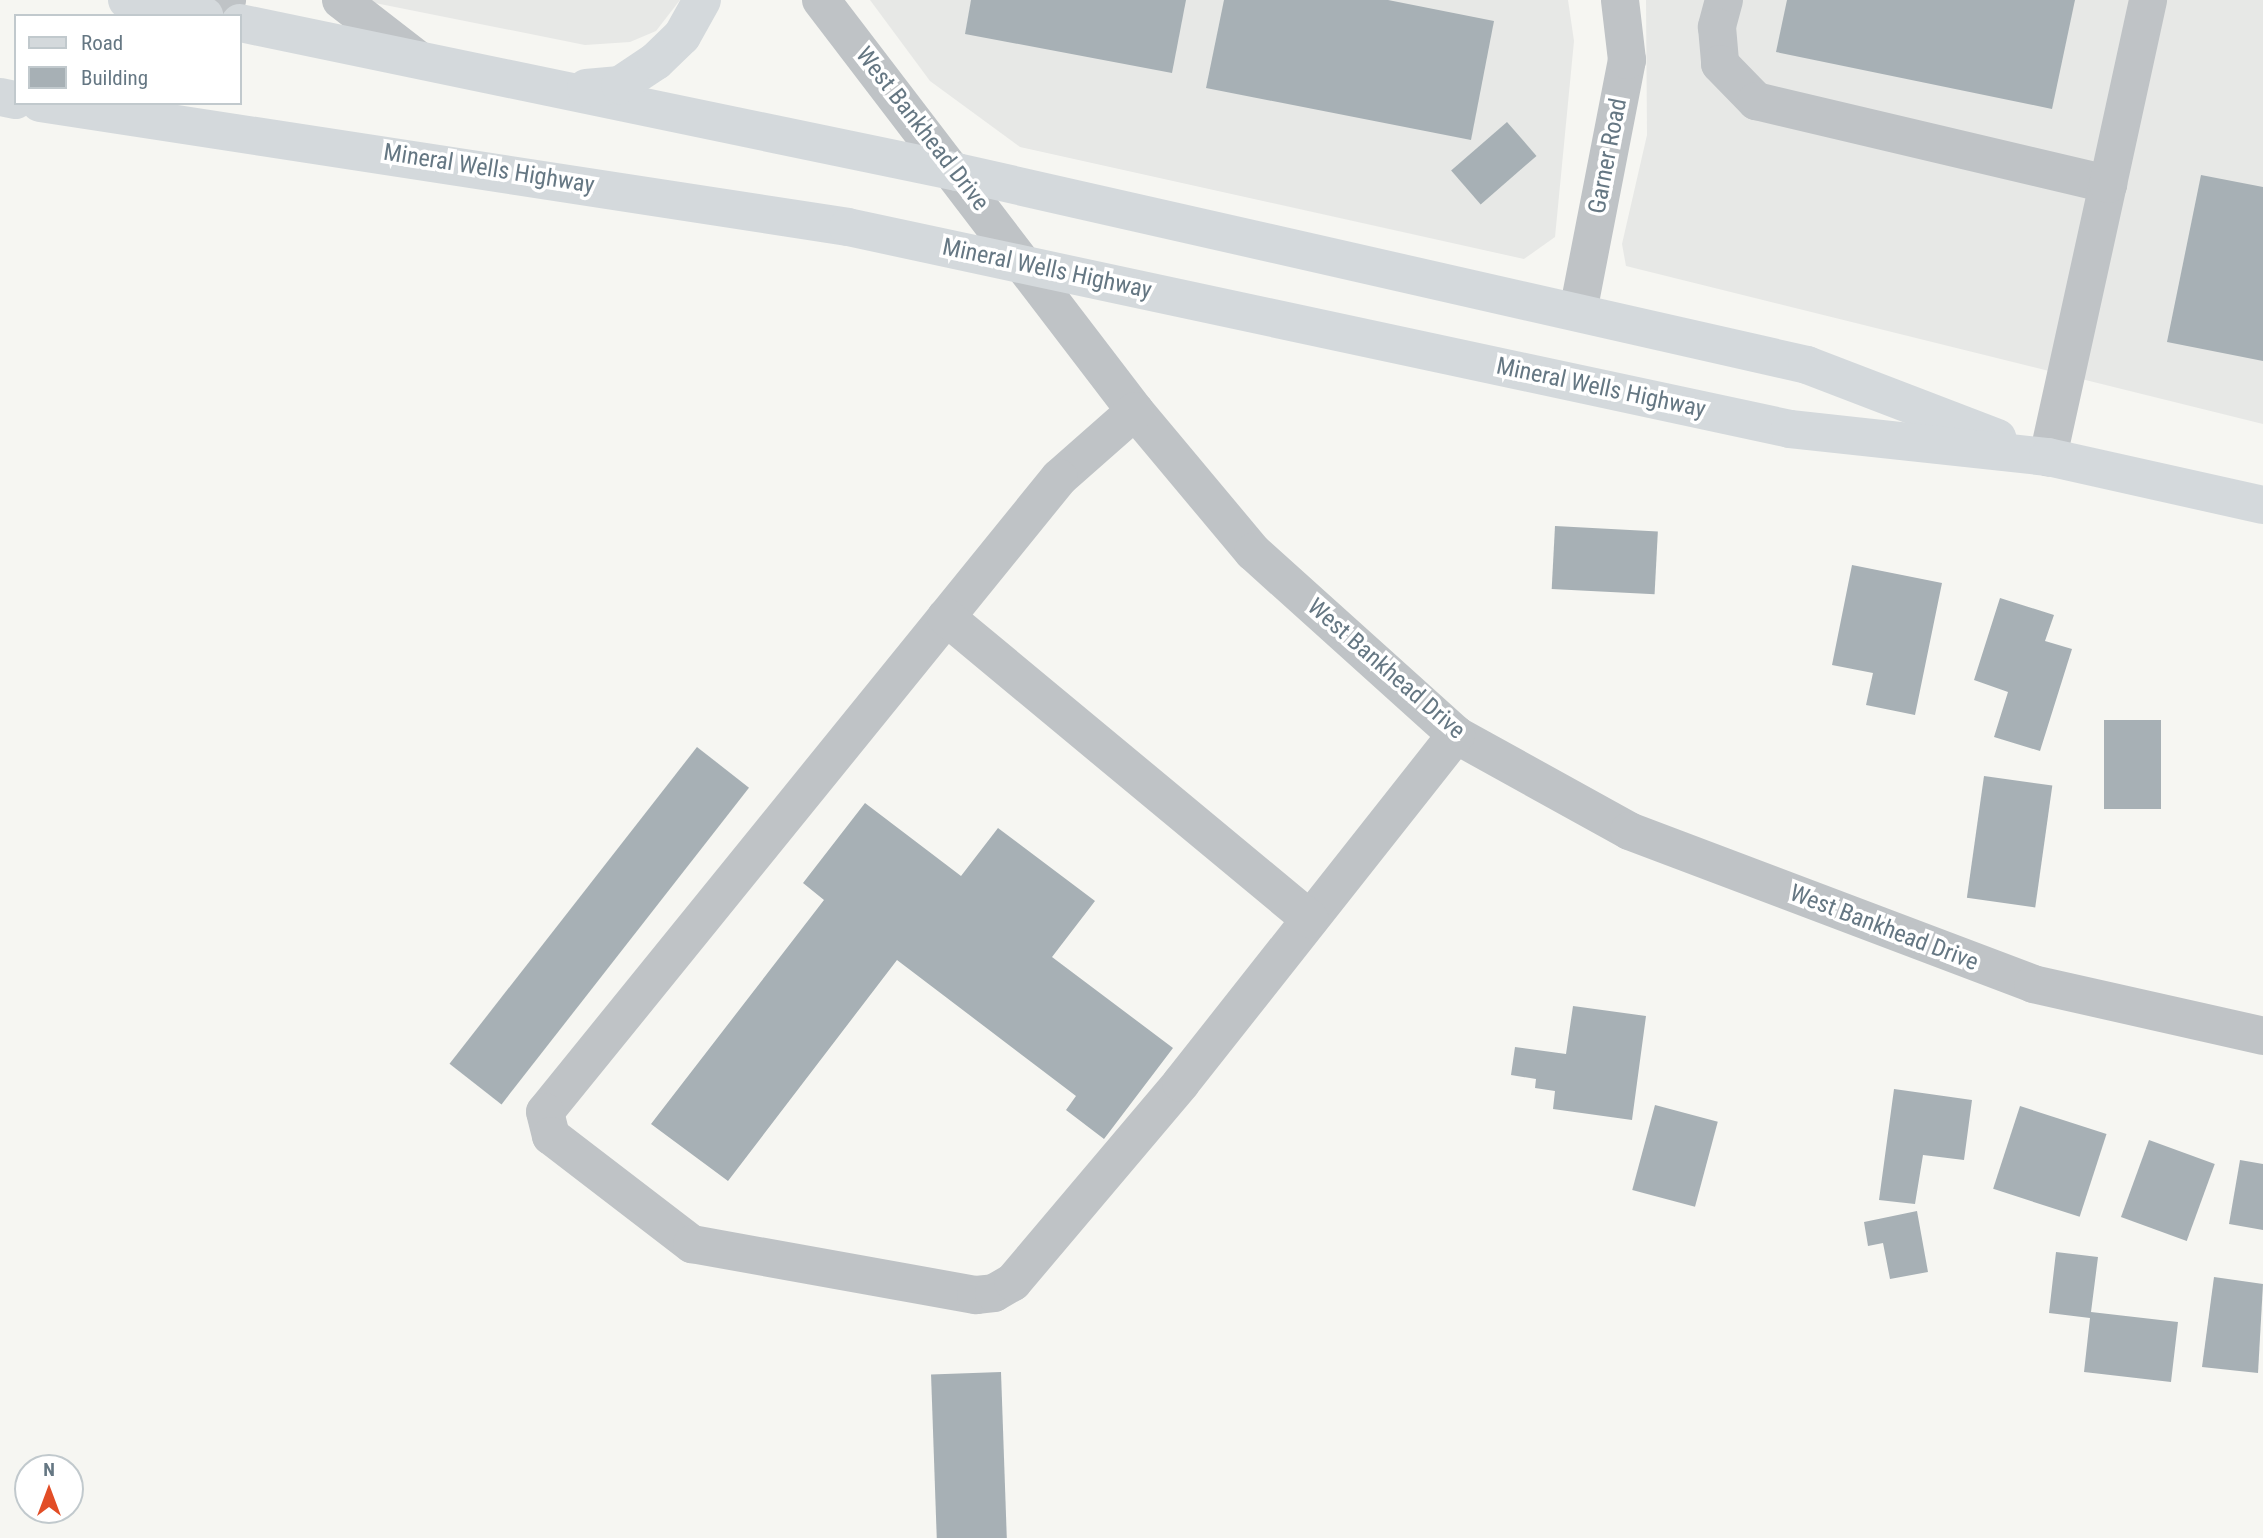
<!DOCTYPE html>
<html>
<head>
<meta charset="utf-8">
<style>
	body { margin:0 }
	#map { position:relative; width:2263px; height:1538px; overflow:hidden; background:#f6f6f2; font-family:"Roboto Condensed",sans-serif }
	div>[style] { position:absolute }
	.built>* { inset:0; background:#e7e8e6 }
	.building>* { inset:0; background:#a7b0b5; transform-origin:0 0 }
	.minor>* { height:38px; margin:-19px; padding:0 19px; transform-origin:19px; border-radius:19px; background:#bfc3c6 }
	.major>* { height:38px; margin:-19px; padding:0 19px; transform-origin:19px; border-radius:19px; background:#d4d9dc }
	span { translate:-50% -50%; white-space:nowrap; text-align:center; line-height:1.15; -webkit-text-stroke:7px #fff; paint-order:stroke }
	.street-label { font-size:24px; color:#657783 }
	.legend { position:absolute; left:14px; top:14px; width:228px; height:91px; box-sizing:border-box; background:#fff; border:2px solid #c1c9cd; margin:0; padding:9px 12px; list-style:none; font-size:21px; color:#657783 }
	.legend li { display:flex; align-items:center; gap:14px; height:35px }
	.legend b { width:35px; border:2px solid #c1c9cd }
	.north { position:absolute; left:14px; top:1454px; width:70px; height:70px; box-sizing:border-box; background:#fff; border:2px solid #c1c9cd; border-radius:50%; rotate:0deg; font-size:19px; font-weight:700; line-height:28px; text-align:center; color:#657783 }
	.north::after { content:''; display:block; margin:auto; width:24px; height:32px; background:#e24d26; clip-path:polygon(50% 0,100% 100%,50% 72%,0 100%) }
</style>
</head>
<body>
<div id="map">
	<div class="built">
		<i style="clip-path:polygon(360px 0,680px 0,656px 31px,630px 42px,585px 45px)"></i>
		<i style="clip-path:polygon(870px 0,1568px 0,1574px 41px,1555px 237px,1524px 259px,1020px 147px,930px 81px)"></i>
		<i style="clip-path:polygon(1646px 0,2263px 0,2263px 424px,1626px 266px,1622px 244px,1647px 135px)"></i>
	</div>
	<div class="building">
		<i style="clip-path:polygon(971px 0,1186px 0,1172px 73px,965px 34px)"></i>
		<i style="clip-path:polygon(1224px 0,1388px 0,1494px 21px,1471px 140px,1206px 88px)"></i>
		<i style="clip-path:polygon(1787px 0,2075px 0,2052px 109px,1776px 52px)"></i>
		<i style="left:1507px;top:122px;width:45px;height:74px;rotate:49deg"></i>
		<i style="clip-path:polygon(2201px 175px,2263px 187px,2263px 361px,2167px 342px)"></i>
		<i style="left:1555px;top:526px;width:103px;height:63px;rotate:3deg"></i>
		<i style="clip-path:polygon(1852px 565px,1942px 583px,1915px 715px,1866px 705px,1873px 673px,1832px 665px)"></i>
		<i style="clip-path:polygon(2000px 598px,2054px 615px,2045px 641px,2072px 649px,2040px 751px,1994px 737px,2008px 692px,1974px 680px)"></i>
		<i style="left:2104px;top:720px;width:57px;height:89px"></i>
		<i style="left:697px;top:747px;width:66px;height:402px;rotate:38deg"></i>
		<i style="left:1984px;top:776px;width:69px;height:123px;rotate:8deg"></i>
		<i style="clip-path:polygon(865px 803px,961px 876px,998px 828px,1095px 901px,1052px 957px,1173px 1048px,1104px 1139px,1066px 1110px,1076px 1096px,897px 960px,728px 1181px,651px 1124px,824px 900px,803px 883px)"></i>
		<i style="clip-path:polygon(1573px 1006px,1646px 1016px,1632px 1120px,1553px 1109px,1555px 1091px,1535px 1088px,1536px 1079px,1511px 1075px,1515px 1047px,1566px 1054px)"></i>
		<i style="clip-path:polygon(1894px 1089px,1972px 1100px,1964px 1160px,1923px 1155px,1915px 1204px,1879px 1200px)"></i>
		<i style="left:1655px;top:1105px;width:65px;height:88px;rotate:15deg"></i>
		<i style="left:2020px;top:1106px;width:91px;height:87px;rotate:18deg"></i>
		<i style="left:2149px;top:1140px;width:70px;height:82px;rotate:20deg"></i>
		<i style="clip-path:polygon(2240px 1160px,2263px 1164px,2263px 1230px,2229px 1224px)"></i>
		<i style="clip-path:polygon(1917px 1211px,1928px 1272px,1890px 1279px,1883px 1243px,1868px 1246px,1864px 1222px)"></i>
		<i style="clip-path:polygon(2056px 1252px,2098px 1257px,2091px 1312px,2178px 1322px,2171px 1382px,2084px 1372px,2090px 1318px,2049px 1313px)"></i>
		<i style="clip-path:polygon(2214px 1277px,2263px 1284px,2258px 1373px,2202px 1367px)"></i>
		<i style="left:1001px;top:1372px;width:166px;height:70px;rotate:88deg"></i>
	</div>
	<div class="minor">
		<i style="left:341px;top:0;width:96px;rotate:37.8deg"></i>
		<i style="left:821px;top:0;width:517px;rotate:52.62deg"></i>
		<i style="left:1135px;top:411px;width:184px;rotate:50.1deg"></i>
		<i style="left:1253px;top:552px;width:273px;rotate:42deg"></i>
		<i style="left:1456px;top:735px;width:198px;rotate:29deg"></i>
		<i style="left:1629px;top:831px;width:432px;rotate:20.7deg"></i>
		<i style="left:2033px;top:984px;width:236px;rotate:12.7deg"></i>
		<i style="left:1724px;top:0;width:28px;rotate:105deg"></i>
		<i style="left:1717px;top:27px;width:37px;rotate:85deg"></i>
		<i style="left:1720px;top:64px;width:52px;rotate:45.8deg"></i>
		<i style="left:1756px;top:101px;width:362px;rotate:13.3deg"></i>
		<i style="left:2108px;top:184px;width:280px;rotate:102.4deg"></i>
		<i style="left:174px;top:10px;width:54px;rotate:-10.7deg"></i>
		<i style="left:2108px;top:184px;width:188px;rotate:-77.7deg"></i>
		<i style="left:1578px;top:312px;width:257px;rotate:-79deg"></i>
		<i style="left:1627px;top:60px;width:60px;rotate:-96.7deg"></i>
		<i style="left:1135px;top:411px;width:101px;rotate:138.6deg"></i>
		<i style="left:1059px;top:478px;width:816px;rotate:129.03deg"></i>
		<i style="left:545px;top:1112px;width:25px;rotate:76deg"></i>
		<i style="left:551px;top:1136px;width:178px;rotate:37.5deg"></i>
		<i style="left:692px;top:1244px;width:289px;rotate:10.2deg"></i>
		<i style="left:976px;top:1295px;width:18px;rotate:-6deg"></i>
		<i style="left:994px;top:1293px;width:22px;rotate:-30deg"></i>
		<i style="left:1013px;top:1282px;width:260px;rotate:-49.8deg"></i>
		<i style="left:1181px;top:1083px;width:444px;rotate:-51.7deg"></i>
		<i style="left:946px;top:617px;width:473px;rotate:39.7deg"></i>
	</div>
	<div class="major">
		<i style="left:127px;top:0;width:79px;rotate:11.7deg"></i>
		<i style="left:240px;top:23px;width:732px;rotate:11.74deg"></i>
		<i style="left:957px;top:172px;width:872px;rotate:12.79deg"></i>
		<i style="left:1807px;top:365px;width:204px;rotate:21deg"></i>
		<i style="left:586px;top:88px;width:34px;rotate:-5deg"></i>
		<i style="left:620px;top:85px;width:43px;rotate:-33.7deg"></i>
		<i style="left:656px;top:61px;width:36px;rotate:-44deg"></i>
		<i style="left:682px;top:36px;width:41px;rotate:-60.9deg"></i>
		<i style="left:0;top:97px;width:16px;rotate:11deg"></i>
		<i style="left:40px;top:103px;width:817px;rotate:8.72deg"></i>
		<i style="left:848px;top:227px;width:963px;rotate:12.1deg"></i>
		<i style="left:1790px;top:429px;width:260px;rotate:6.2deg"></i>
		<i style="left:2048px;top:457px;width:220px;rotate:12.6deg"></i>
	</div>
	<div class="street-label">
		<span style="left:922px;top:129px;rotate:52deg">West Bankhead Drive</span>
		<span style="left:1608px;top:156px;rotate:-79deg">Garner Road</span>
		<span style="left:489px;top:169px;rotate:9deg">Mineral Wells Highway</span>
		<span style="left:1047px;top:269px;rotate:12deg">Mineral Wells Highway</span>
		<span style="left:1601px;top:388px;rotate:12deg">Mineral Wells Highway</span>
		<span style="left:1386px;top:669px;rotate:41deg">West Bankhead Drive</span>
		<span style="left:1884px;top:928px;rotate:21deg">West Bankhead Drive</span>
	</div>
	<ul class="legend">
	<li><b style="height:9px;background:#d4d9dc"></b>Road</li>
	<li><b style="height:19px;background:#a7b0b5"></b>Building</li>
	</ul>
	<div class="north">N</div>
</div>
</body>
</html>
